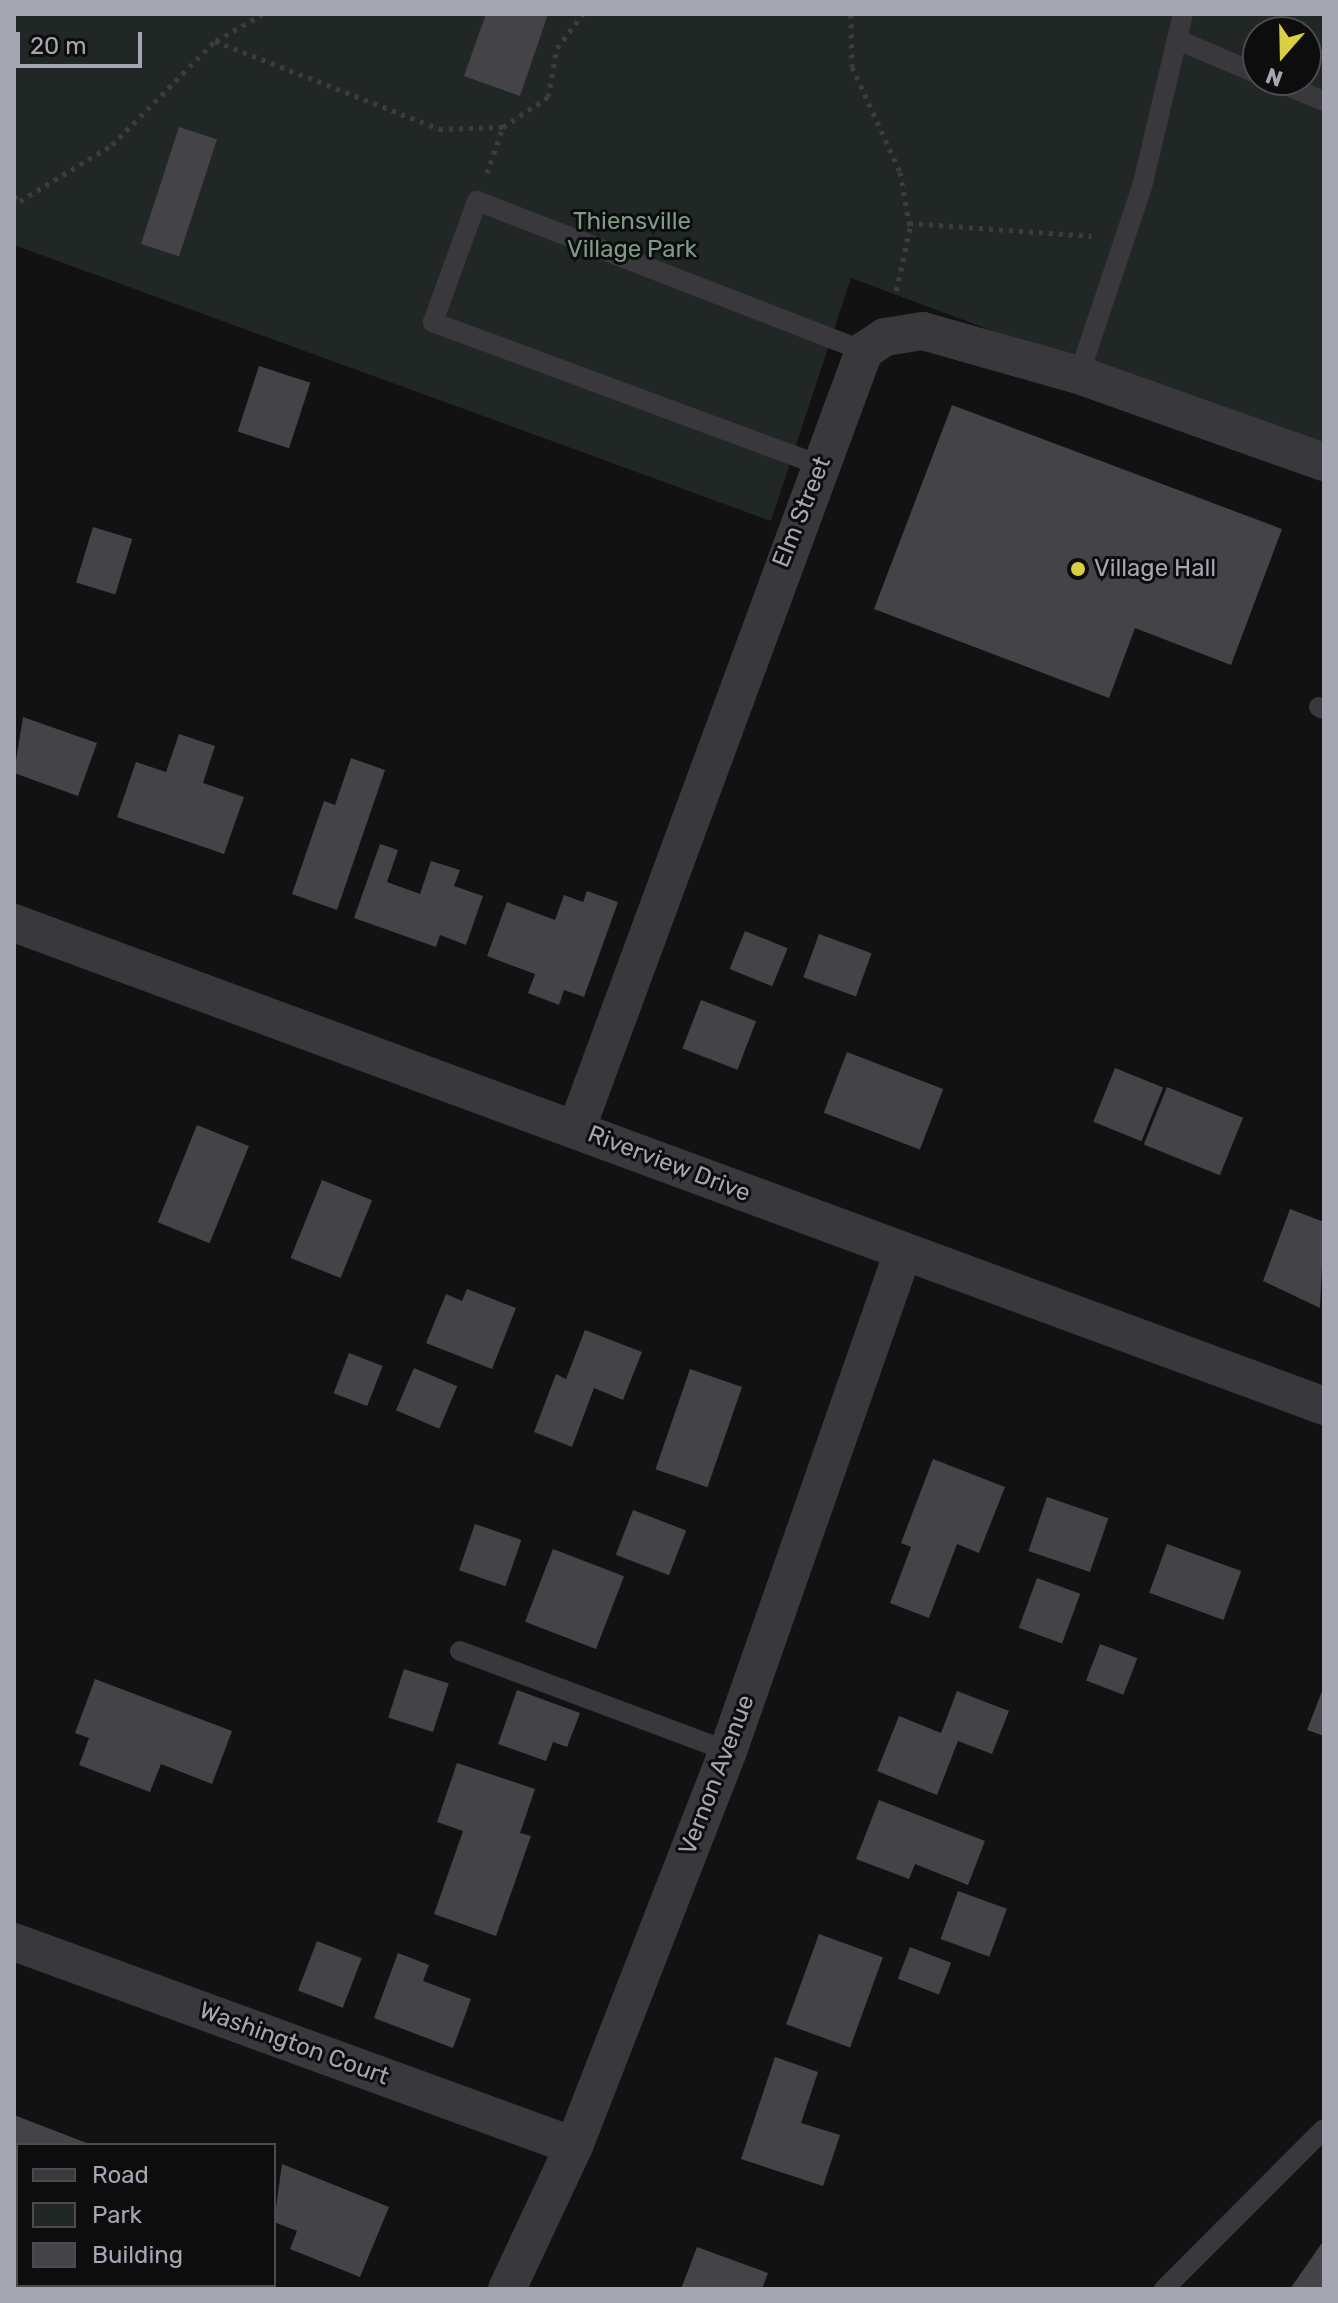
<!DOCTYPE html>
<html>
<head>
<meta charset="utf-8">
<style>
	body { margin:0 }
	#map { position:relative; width:1338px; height:2303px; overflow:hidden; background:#121213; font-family:Rubik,sans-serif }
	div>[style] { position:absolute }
	.green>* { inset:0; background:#212724 }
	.building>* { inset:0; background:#444448; transform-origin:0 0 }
	.path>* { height:5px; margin-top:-2.5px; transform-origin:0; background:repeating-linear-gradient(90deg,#3c3c41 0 4px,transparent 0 10px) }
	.service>* { height:20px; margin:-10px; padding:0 10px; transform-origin:10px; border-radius:10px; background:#39383d }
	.minor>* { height:38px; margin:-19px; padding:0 19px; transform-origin:19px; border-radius:19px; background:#39383d }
	.dots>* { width:22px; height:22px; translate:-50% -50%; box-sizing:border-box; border:4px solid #0d0d0e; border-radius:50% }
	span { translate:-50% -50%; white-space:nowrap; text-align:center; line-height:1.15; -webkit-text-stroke:6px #0d0d0e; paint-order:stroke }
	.park-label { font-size:24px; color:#7e9b87 }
	.street-label { font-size:24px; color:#a5a6b2 }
	.poi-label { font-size:24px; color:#a5a6b2 }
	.left { translate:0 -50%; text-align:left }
	.frame { position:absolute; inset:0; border:16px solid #a5a6b2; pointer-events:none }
	.legend { position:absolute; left:16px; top:2143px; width:260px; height:144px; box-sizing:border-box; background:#0d0d0e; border:2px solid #4a4a50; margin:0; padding:10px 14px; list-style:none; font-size:24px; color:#a5a6b2 }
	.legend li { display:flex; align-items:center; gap:16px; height:40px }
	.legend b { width:40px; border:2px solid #4a4a50 }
	.north { position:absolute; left:1242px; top:16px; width:80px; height:80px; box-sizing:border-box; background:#0d0d0e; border:2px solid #4a4a50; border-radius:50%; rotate:200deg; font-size:22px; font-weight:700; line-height:32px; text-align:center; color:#a5a6b2 }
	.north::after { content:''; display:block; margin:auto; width:28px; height:36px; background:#dace43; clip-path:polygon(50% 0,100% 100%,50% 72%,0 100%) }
	.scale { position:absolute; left:16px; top:32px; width:126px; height:36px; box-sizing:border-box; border:4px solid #a5a6b2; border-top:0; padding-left:10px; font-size:24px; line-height:28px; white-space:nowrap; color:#a5a6b2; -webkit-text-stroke:6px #0d0d0e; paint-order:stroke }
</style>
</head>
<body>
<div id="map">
	<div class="green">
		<i style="clip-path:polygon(evenodd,14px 14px,1324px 14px,1324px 455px,851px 278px,771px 521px,14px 245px,14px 14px,1258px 32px,1306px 32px,1306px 80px,1258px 80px,1258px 32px)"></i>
	</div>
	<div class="building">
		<i style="clip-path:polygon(486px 14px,548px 14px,520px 96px,464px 76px)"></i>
		<i style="left:179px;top:127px;width:40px;height:123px;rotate:18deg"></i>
		<i style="left:259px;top:366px;width:54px;height:69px;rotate:18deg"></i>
		<i style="clip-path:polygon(952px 405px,1282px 529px,1231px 665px,1135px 628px,1109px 698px,874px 609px)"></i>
		<i style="left:93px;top:527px;width:41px;height:58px;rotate:17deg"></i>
		<i style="clip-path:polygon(23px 717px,97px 743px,78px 796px,14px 773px)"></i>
		<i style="clip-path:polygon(179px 734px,215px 746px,203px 783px,244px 797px,224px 854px,117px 817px,136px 762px,166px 772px)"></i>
		<i style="clip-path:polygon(351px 758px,385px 770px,337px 910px,292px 894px,324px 801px,335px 805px)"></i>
		<i style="clip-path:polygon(380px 844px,398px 850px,387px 882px,420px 894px,431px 861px,460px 870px,454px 886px,483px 896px,466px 945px,440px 935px,436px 947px,354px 918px)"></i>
		<i style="clip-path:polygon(587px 891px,618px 902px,584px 997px,564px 990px,559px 1005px,528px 993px,535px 974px,487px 956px,507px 902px,555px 920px,564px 895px,583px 902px)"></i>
		<i style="left:745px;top:931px;width:46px;height:41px;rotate:22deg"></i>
		<i style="left:819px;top:934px;width:56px;height:46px;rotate:20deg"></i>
		<i style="left:701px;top:1000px;width:59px;height:52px;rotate:21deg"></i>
		<i style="left:847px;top:1052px;width:103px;height:65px;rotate:21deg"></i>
		<i style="left:1115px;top:1068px;width:52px;height:58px;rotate:22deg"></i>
		<i style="left:1167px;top:1087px;width:82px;height:62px;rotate:22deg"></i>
		<i style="left:197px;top:1125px;width:56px;height:105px;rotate:22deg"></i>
		<i style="left:322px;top:1180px;width:54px;height:84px;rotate:22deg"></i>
		<i style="clip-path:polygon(1290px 1209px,1324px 1222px,1320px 1308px,1263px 1281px)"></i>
		<i style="clip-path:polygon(467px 1289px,516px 1308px,492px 1369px,426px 1343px,446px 1294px,462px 1301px)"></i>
		<i style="clip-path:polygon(585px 1330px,642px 1352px,623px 1400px,594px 1388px,572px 1447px,534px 1432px,556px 1374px,566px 1379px)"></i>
		<i style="left:349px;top:1353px;width:36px;height:43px;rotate:21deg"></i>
		<i style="left:414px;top:1368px;width:47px;height:46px;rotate:23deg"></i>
		<i style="left:690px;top:1369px;width:55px;height:106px;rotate:19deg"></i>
		<i style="clip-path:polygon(933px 1459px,1005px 1487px,979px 1553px,957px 1544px,929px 1618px,890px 1603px,911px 1547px,901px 1543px)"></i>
		<i style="left:1047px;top:1497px;width:65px;height:57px;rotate:19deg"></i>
		<i style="left:633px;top:1510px;width:57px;height:48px;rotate:21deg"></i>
		<i style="left:475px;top:1524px;width:49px;height:49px;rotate:19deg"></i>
		<i style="left:1167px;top:1544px;width:79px;height:52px;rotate:20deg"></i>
		<i style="left:553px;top:1549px;width:76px;height:78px;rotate:21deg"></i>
		<i style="left:1037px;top:1578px;width:46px;height:53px;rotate:20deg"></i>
		<i style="left:1100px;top:1644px;width:40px;height:39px;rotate:21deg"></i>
		<i style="left:404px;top:1669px;width:47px;height:51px;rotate:18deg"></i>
		<i style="clip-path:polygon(95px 1679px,232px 1731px,212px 1784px,161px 1764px,150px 1792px,79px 1765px,89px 1738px,75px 1733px)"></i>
		<i style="clip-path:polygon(1324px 1686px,1324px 1736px,1307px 1730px)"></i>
		<i style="clip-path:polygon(517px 1690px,580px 1713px,567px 1747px,553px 1742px,546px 1761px,498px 1744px)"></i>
		<i style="clip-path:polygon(957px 1691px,1009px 1711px,992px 1754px,958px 1741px,937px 1795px,877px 1771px,899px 1716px,941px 1733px)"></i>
		<i style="clip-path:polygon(457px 1763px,535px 1789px,520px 1833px,531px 1836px,496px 1936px,434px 1914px,463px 1831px,437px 1822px)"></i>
		<i style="clip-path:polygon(879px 1800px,985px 1841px,968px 1885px,915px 1864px,909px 1879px,856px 1859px)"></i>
		<i style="left:958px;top:1891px;width:52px;height:51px;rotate:20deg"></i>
		<i style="left:819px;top:1934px;width:68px;height:96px;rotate:20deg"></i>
		<i style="left:317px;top:1941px;width:48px;height:53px;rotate:21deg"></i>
		<i style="left:910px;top:1947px;width:44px;height:34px;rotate:21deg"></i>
		<i style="clip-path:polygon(398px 1953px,429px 1965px,423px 1981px,471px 1999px,453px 2048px,374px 2018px)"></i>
		<i style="clip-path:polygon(775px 2057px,818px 2072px,801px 2123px,840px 2135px,823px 2186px,741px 2159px)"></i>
		<i style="clip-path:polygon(14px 2115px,92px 2145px,18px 2145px,14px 2193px)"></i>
		<i style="clip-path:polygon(282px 2164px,389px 2207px,360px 2277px,290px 2249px,297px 2231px,274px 2222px)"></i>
		<i style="clip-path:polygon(1324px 2240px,1324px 2289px,1290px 2289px)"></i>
		<i style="clip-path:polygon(697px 2247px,768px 2273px,762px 2289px,681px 2289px)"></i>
	</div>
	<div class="path">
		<i style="left:851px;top:14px;width:53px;rotate:88.9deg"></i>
		<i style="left:852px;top:67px;width:115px;rotate:65.4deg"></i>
		<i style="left:900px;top:172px;width:57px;rotate:79.9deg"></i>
		<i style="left:910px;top:228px;width:70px;rotate:102.4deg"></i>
		<i style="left:216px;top:41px;width:53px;rotate:-30.4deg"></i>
		<i style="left:487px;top:173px;width:49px;rotate:-70.8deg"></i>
		<i style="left:503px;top:127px;width:54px;rotate:-33.7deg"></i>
		<i style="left:548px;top:97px;width:50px;rotate:-79.6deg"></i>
		<i style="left:557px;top:48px;width:43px;rotate:-52.6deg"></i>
		<i style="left:14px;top:196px;width:8px;rotate:40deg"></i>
		<i style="left:20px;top:201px;width:108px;rotate:-31.3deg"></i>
		<i style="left:112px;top:145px;width:146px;rotate:-45.3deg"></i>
		<i style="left:215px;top:41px;width:241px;rotate:21.4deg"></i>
		<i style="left:439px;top:129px;width:64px;rotate:-1.8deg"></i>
		<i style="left:909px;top:223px;width:183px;rotate:4.1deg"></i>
	</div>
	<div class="service">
		<i style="left:1178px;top:40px;width:87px;rotate:23deg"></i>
		<i style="left:1273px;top:80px;width:55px;rotate:22.4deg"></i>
		<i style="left:1079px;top:375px;width:198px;rotate:-71.5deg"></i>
		<i style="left:1142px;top:187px;width:178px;rotate:-76.7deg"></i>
		<i style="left:822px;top:466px;width:415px;rotate:-159.7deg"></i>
		<i style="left:433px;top:322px;width:129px;rotate:-70deg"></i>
		<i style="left:477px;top:201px;width:415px;rotate:21.2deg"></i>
		<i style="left:1319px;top:707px;width:5px;rotate:22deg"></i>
		<i style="left:460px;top:1651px;width:286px;rotate:20.5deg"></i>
		<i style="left:1164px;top:2289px;width:226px;rotate:-45deg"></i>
	</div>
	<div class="minor">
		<i style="left:14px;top:923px;width:1396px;rotate:20.24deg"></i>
		<i style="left:576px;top:1130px;width:831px;rotate:-69.71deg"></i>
		<i style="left:864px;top:351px;width:25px;rotate:-34deg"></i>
		<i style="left:885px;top:337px;width:38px;rotate:-9deg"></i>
		<i style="left:923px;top:331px;width:162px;rotate:15.8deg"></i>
		<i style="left:1079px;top:375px;width:260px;rotate:19.6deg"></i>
		<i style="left:14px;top:1942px;width:596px;rotate:20.02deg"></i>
		<i style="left:507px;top:2289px;width:158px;rotate:-64.9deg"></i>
		<i style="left:574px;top:2146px;width:424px;rotate:-68.7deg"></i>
		<i style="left:728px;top:1751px;width:529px;rotate:-70.67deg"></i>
	</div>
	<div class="dots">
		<i style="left:1078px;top:569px;background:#dace43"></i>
	</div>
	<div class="park-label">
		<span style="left:632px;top:236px">Thiensville<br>Village Park</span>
	</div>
	<div class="street-label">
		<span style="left:802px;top:512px;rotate:-68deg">Elm Street</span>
		<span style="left:669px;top:1164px;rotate:21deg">Riverview Drive</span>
		<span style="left:717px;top:1775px;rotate:-69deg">Vernon Avenue</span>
		<span style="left:294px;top:2044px;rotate:20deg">Washington Court</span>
	</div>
	<div class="poi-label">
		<span class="left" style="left:1094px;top:569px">Village Hall</span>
	</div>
	<div class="frame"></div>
	<ul class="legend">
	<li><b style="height:10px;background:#39383d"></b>Road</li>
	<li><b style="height:22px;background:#212724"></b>Park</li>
	<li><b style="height:22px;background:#444448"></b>Building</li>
	</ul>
	<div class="north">N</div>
	<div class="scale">20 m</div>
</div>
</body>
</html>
